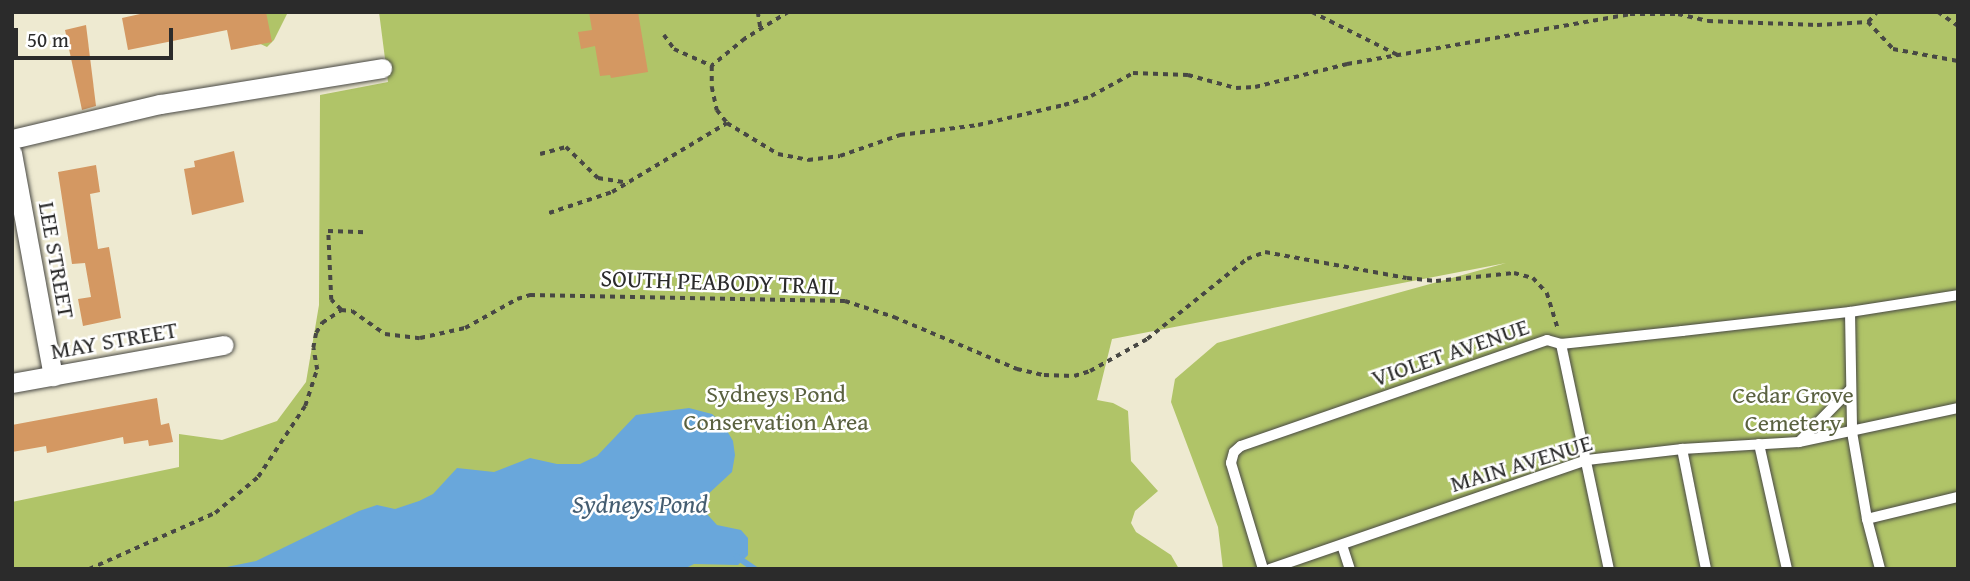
<!DOCTYPE html>
<html>
<head>
<meta charset="utf-8">
<style>
	body { margin:0 }
	#map { position:relative; width:1970px; height:581px; overflow:hidden; background:#eeead1; font-family:"Gentium Book Plus",serif }
	div>[style] { position:absolute }
	.green>* { inset:0; background:#b0c468 }
	.water>* { inset:0; background:#69a7db }
	.stream>* { height:6px; margin:-3px; padding:0 3px; transform-origin:3px; border-radius:3px; background:#69a7db }
	.building>* { inset:0; background:#d49862 }
	.path>* { height:3.5px; margin-top:-1.75px; transform-origin:0; background:repeating-linear-gradient(90deg,#484844 0 5px,transparent 0 10px) }
	.roads { filter:drop-shadow(0 0 2px #484844) drop-shadow(0 0 2px #484844) }
	.lane>* { height:10px; margin:-5px; padding:0 5px; transform-origin:5px; border-radius:5px; background:#fff }
	.street>* { height:19px; margin:-9.5px; padding:0 9.5px; transform-origin:9.5px; border-radius:9.5px; background:#fff }
	span { translate:-50% -50%; white-space:nowrap; text-align:center; line-height:1.15; -webkit-text-stroke:5px #fff; paint-order:stroke }
	.street-label { font-size:24px; color:#2b2b2b }
	.park-label { font-size:24px; color:#5a6140 }
	.water-label { font-size:26px; color:#445d71; font-style:italic }
	.frame { position:absolute; inset:0; border:14px solid #2b2b2b; pointer-events:none }
	.scale { position:absolute; left:14px; top:28px; width:159px; height:32px; box-sizing:border-box; border:4px solid #2b2b2b; border-top:0; padding-left:9px; font-size:21px; line-height:24px; white-space:nowrap; color:#2b2b2b; -webkit-text-stroke:5px #fff; paint-order:stroke }
</style>
</head>
<body>
<div id="map">
	<div class="green">
		<i style="clip-path:polygon(229px 12px,288px 12px,274px 40px,267px 47px,250px 39px)"></i>
		<i style="clip-path:polygon(379px 12px,1958px 12px,1958px 569px,1223px 569px,1218px 527px,1171px 402px,1175px 379px,1217px 343px,1506px 263px,1112px 339px,1097px 400px,1113px 403px,1128px 411px,1131px 461px,1158px 491px,1135px 511px,1131px 523px,1136px 532px,1171px 555px,1179px 569px,12px 569px,12px 502px,179px 467px,179px 434px,222px 440px,277px 421px,306px 382px,319px 305px,320px 95px,388px 82px)"></i>
	</div>
	<div class="water">
		<i style="clip-path:polygon(689px 408px,712px 414px,723px 424px,733px 441px,735px 455px,732px 472px,705px 497px,707px 514px,717px 525px,741px 530px,748px 538px,748px 555px,738px 565px,694px 564px,684px 569px,217px 569px,256px 561px,359px 511px,377px 505px,395px 509px,419px 501px,433px 494px,457px 468px,494px 472px,530px 458px,557px 464px,580px 464px,597px 456px,636px 415px)"></i>
	</div>
	<div class="stream">
		<i style="left:737px;top:557px;width:22px;rotate:34deg"></i>
	</div>
	<div class="building">
		<i style="clip-path:polygon(149px 12px,266px 12px,272px 42px,231px 50px,227px 30px,128px 50px,122px 18px)"></i>
		<i style="clip-path:polygon(589px 12px,638px 12px,648px 72px,611px 78px,610px 75px,600px 76px,595px 46px,581px 49px,578px 32px,592px 30px)"></i>
		<i style="clip-path:polygon(86px 25px,96px 106px,82px 110px,65px 30px)"></i>
		<i style="clip-path:polygon(234px 151px,244px 202px,192px 215px,184px 169px,195px 167px,194px 161px)"></i>
		<i style="clip-path:polygon(96px 165px,100px 192px,90px 194px,98px 249px,109px 247px,121px 318px,83px 326px,78px 299px,91px 297px,85px 263px,72px 264px,58px 172px)"></i>
		<i style="clip-path:polygon(157px 398px,161px 425px,169px 423px,173px 442px,149px 446px,148px 440px,124px 444px,123px 437px,47px 453px,46px 446px,12px 452px,12px 425px)"></i>
	</div>
	<div class="path">
		<i style="left:758px;top:12px;width:18px;rotate:81deg"></i>
		<i style="left:789px;top:12px;width:52px;rotate:148.5deg"></i>
		<i style="left:745px;top:39px;width:43px;rotate:140.7deg"></i>
		<i style="left:712px;top:66px;width:21px;rotate:90deg"></i>
		<i style="left:712px;top:87px;width:24px;rotate:78deg"></i>
		<i style="left:717px;top:110px;width:16px;rotate:52deg"></i>
		<i style="left:727px;top:123px;width:60px;rotate:31.3deg"></i>
		<i style="left:778px;top:154px;width:31px;rotate:11deg"></i>
		<i style="left:808px;top:160px;width:32px;rotate:-7deg"></i>
		<i style="left:840px;top:156px;width:64px;rotate:-19.3deg"></i>
		<i style="left:900px;top:135px;width:79px;rotate:-7.3deg"></i>
		<i style="left:978px;top:125px;width:88px;rotate:-13.1deg"></i>
		<i style="left:1064px;top:105px;width:28px;rotate:-18deg"></i>
		<i style="left:1091px;top:96px;width:48px;rotate:-28.7deg"></i>
		<i style="left:1133px;top:73px;width:55px;rotate:2.1deg"></i>
		<i style="left:1188px;top:75px;width:50px;rotate:15.2deg"></i>
		<i style="left:1236px;top:88px;width:19px;rotate:-3deg"></i>
		<i style="left:1255px;top:87px;width:95px;rotate:-14deg"></i>
		<i style="left:1347px;top:64px;width:287px;rotate:-10deg"></i>
		<i style="left:1630px;top:14px;width:48px"></i>
		<i style="left:1678px;top:14px;width:31px;rotate:13deg"></i>
		<i style="left:1708px;top:21px;width:109px;rotate:2.1deg"></i>
		<i style="left:1817px;top:25px;width:51px;rotate:-3.4deg"></i>
		<i style="left:1868px;top:22px;width:13px;rotate:-48deg"></i>
		<i style="left:1312px;top:12px;width:96px;rotate:26.6deg"></i>
		<i style="left:1938px;top:12px;width:24px;rotate:35deg"></i>
		<i style="left:1868px;top:22px;width:37px;rotate:47deg"></i>
		<i style="left:1893px;top:49px;width:66px;rotate:10.5deg"></i>
		<i style="left:664px;top:35px;width:17px;rotate:54deg"></i>
		<i style="left:674px;top:49px;width:42px;rotate:24.1deg"></i>
		<i style="left:540px;top:154px;width:27px;rotate:-15deg"></i>
		<i style="left:566px;top:147px;width:45px;rotate:44.1deg"></i>
		<i style="left:598px;top:178px;width:30px;rotate:9deg"></i>
		<i style="left:549px;top:213px;width:66px;rotate:-18.4deg"></i>
		<i style="left:612px;top:192px;width:134px;rotate:-31deg"></i>
		<i style="left:341px;top:310px;width:14px;rotate:-135deg"></i>
		<i style="left:331px;top:300px;width:69px;rotate:-92.5deg"></i>
		<i style="left:328px;top:231px;width:38px;rotate:2deg"></i>
		<i style="left:89px;top:569px;width:138px;rotate:-24deg"></i>
		<i style="left:215px;top:513px;width:56px;rotate:-39.9deg"></i>
		<i style="left:258px;top:477px;width:85px;rotate:-56.5deg"></i>
		<i style="left:305px;top:406px;width:38px;rotate:-72deg"></i>
		<i style="left:317px;top:370px;width:22px;rotate:-100deg"></i>
		<i style="left:313px;top:348px;width:15px;rotate:-79deg"></i>
		<i style="left:316px;top:333px;width:12px;rotate:-59deg"></i>
		<i style="left:322px;top:323px;width:23px;rotate:-34deg"></i>
		<i style="left:341px;top:310px;width:11px;rotate:5deg"></i>
		<i style="left:352px;top:311px;width:40px;rotate:34.9deg"></i>
		<i style="left:385px;top:334px;width:35px;rotate:7deg"></i>
		<i style="left:420px;top:338px;width:46px;rotate:-12.5deg"></i>
		<i style="left:465px;top:328px;width:60px;rotate:-29.1deg"></i>
		<i style="left:517px;top:299px;width:14px;rotate:-17deg"></i>
		<i style="left:530px;top:295px;width:315px;rotate:1.1deg"></i>
		<i style="left:845px;top:301px;width:52px;rotate:18.1deg"></i>
		<i style="left:894px;top:317px;width:134px;rotate:22.9deg"></i>
		<i style="left:1017px;top:369px;width:28px;rotate:13deg"></i>
		<i style="left:1044px;top:375px;width:30px;rotate:2deg"></i>
		<i style="left:1074px;top:376px;width:17px;rotate:-17deg"></i>
		<i style="left:1090px;top:371px;width:65px;rotate:-29.3deg"></i>
		<i style="left:1147px;top:339px;width:128px;rotate:-38.7deg"></i>
		<i style="left:1247px;top:259px;width:19px;rotate:-21deg"></i>
		<i style="left:1265px;top:252px;width:144px;rotate:10.4deg"></i>
		<i style="left:1407px;top:278px;width:29px;rotate:6deg"></i>
		<i style="left:1436px;top:281px;width:78px;rotate:-5.9deg"></i>
		<i style="left:1514px;top:273px;width:20px;rotate:15deg"></i>
		<i style="left:1533px;top:278px;width:21px;rotate:47deg"></i>
		<i style="left:1547px;top:293px;width:37px;rotate:73deg"></i>
	</div>
	<div class="roads">
		<div class="lane">
			<i style="left:1850px;top:312px;width:120px;rotate:89deg"></i>
			<i style="left:1852px;top:432px;width:88px;rotate:80.2deg"></i>
			<i style="left:1867px;top:519px;width:52px;rotate:75.4deg"></i>
			<i style="left:1561px;top:344px;width:230px;rotate:78deg"></i>
			<i style="left:1800px;top:441px;width:73px;rotate:-45.6deg"></i>
			<i style="left:1759px;top:444px;width:128px;rotate:77.4deg"></i>
			<i style="left:1682px;top:449px;width:122px;rotate:78.7deg"></i>
			<i style="left:1867px;top:519px;width:94px;rotate:-13.6deg"></i>
			<i style="left:1342px;top:545px;width:25px;rotate:72deg"></i>
			<i style="left:1263px;top:569px;width:111px;rotate:-106.8deg"></i>
			<i style="left:1231px;top:463px;width:11px;rotate:-75deg"></i>
			<i style="left:1234px;top:452px;width:9px;rotate:-41deg"></i>
			<i style="left:1241px;top:446px;width:324px;rotate:-19.1deg"></i>
			<i style="left:1547px;top:340px;width:15px;rotate:16deg"></i>
			<i style="left:1561px;top:344px;width:122px;rotate:-6.1deg"></i>
			<i style="left:1682px;top:331px;width:169px;rotate:-6.5deg"></i>
			<i style="left:1850px;top:312px;width:109px;rotate:-8.9deg"></i>
			<i style="left:1270px;top:569px;width:335px;rotate:-19deg"></i>
			<i style="left:1587px;top:460px;width:96px;rotate:-6.6deg"></i>
			<i style="left:1682px;top:449px;width:117px;rotate:-3.4deg"></i>
			<i style="left:1799px;top:442px;width:163px;rotate:-12.1deg"></i>
		</div>
		<div class="street">
			<i style="left:12px;top:139px;width:152px;rotate:-13.3deg"></i>
			<i style="left:160px;top:104px;width:225px;rotate:-9.2deg"></i>
			<i style="left:12px;top:153px;width:227px;rotate:79.6deg"></i>
			<i style="left:12px;top:383px;width:215px;rotate:-10.2deg"></i>
		</div>
	</div>
	<div class="street-label">
		<span style="left:57px;top:260px;rotate:80deg">LEE STREET</span>
		<span style="left:720px;top:282px;rotate:2deg">SOUTH PEABODY TRAIL</span>
		<span style="left:114px;top:340px;rotate:-10deg">MAY STREET</span>
		<span style="left:1450px;top:352px;rotate:-19deg">VIOLET AVENUE</span>
		<span style="left:1521px;top:463px;rotate:-17deg">MAIN AVENUE</span>
	</div>
	<div class="park-label">
		<span style="left:776px;top:408px">Sydneys Pond<br>Conservation Area</span>
		<span style="left:1793px;top:409px">Cedar Grove<br>Cemetery</span>
	</div>
	<div class="water-label">
		<span style="left:640px;top:504px">Sydneys Pond</span>
	</div>
	<div class="frame"></div>
	<div class="scale">50 m</div>
</div>
</body>
</html>
